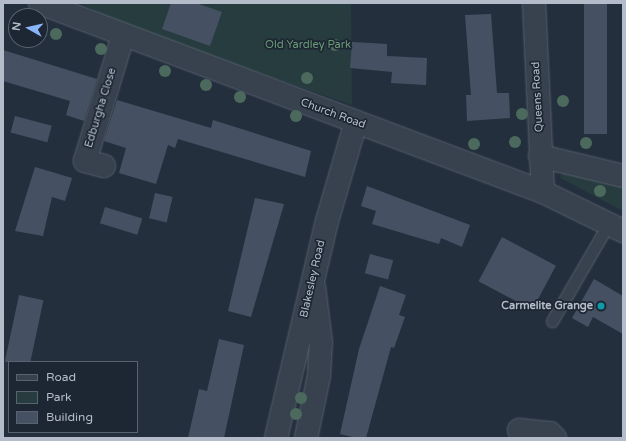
<!DOCTYPE html>
<html>
<head>
<meta charset="utf-8">
<style>
	body { margin:0 }
	#map { position:relative; width:626px; height:441px; overflow:hidden; background:#242f3e; font-family:"Varela Round",sans-serif }
	div>[style] { position:absolute }
	.green>* { inset:0; background:#263c3f }
	.building>* { inset:0; background:#455162; transform-origin:0 0 }
	.roads { filter:drop-shadow(0 0 1px #565f6c) drop-shadow(0 0 1px #565f6c) }
	.service>* { height:11px; margin:-5.5px; padding:0 5.5px; transform-origin:5.5px; border-radius:5.5px; background:#38414e }
	.minor>* { height:22px; margin:-11px; padding:0 11px; transform-origin:11px; border-radius:11px; background:#38414e }
	.tertiary>* { height:22px; margin:-11px; padding:0 11px; transform-origin:11px; border-radius:11px; background:#38414e }
	.trees>* { width:12px; height:12px; margin:-6px; border-radius:50%; background:#4b6a5d }
	.dots>* { width:11px; height:11px; translate:-50% -50%; box-sizing:border-box; border:2px solid #1d2633; border-radius:50% }
	span { translate:-50% -50%; white-space:nowrap; text-align:center; line-height:1.15; -webkit-text-stroke:3.5px #1d2633; paint-order:stroke }
	.park-label { font-size:11px; color:#6b9a76 }
	.street-label { font-size:11px; color:#b4bcc9 }
	.poi-label { font-size:11px; color:#b4bcc9; font-weight:700 }
	.right { translate:-100% -50%; text-align:right }
	.frame { position:absolute; inset:0; border:4px solid #b4bcc9; pointer-events:none }
	.legend { position:absolute; left:8px; top:361px; width:130px; height:72px; box-sizing:border-box; background:#1d2633; border:1px solid #59626f; margin:0; padding:5px 7px; list-style:none; font-size:12px; color:#b4bcc9 }
	.legend li { display:flex; align-items:center; gap:8px; height:20px }
	.legend b { width:20px; border:1px solid #59626f }
	.north { position:absolute; left:8px; top:8px; width:40px; height:40px; box-sizing:border-box; background:#1d2633; border:1px solid #59626f; border-radius:50%; rotate:278deg; font-size:11px; font-weight:700; line-height:16px; text-align:center; color:#b4bcc9 }
	.north::after { content:''; display:block; margin:auto; width:14px; height:18px; background:#8ab4f8; clip-path:polygon(50% 0,100% 100%,50% 72%,0 100%) }
</style>
</head>
<body>
<div id="map">
	<div class="green">
		<i style="clip-path:polygon(81px 3px,351px 3px,352px 105px,116px 23px)"></i>
		<i style="clip-path:polygon(564px 168px,623px 187px,623px 211px,560px 178px)"></i>
	</div>
	<div class="building">
		<i style="clip-path:polygon(171px 3px,196px 3px,222px 12px,210px 46px,162px 29px)"></i>
		<i style="left:584px;top:3px;width:23px;height:131px"></i>
		<i style="clip-path:polygon(491px 14px,497px 93px,509px 93px,510px 118px,467px 121px,466px 95px,471px 95px,465px 15px)"></i>
		<i style="clip-path:polygon(352px 42px,387px 44px,387px 56px,427px 58px,426px 85px,391px 83px,392px 72px,350px 68px)"></i>
		<i style="clip-path:polygon(3px 50px,97px 79px,84px 121px,66px 115px,70px 101px,3px 81px)"></i>
		<i style="clip-path:polygon(117px 100px,211px 128px,213px 120px,311px 151px,305px 177px,178px 139px,175px 148px,168px 145px,156px 184px,119px 173px,126px 148px,104px 141px)"></i>
		<i style="left:15px;top:116px;width:38px;height:17px;rotate:15deg"></i>
		<i style="clip-path:polygon(35px 167px,72px 178px,65px 201px,52px 197px,43px 236px,15px 231px)"></i>
		<i style="clip-path:polygon(367px 186px,470px 225px,462px 247px,441px 238px,439px 244px,372px 224px,376px 211px,361px 206px)"></i>
		<i style="left:155px;top:193px;width:18px;height:26px;rotate:13deg"></i>
		<i style="clip-path:polygon(255px 198px,284px 204px,251px 317px,228px 311px)"></i>
		<i style="left:105px;top:207px;width:39px;height:17px;rotate:17deg"></i>
		<i style="left:502px;top:237px;width:61px;height:50px;rotate:28deg"></i>
		<i style="left:370px;top:254px;width:24px;height:20px;rotate:15deg"></i>
		<i style="clip-path:polygon(594px 279px,623px 296px,623px 334px,593px 317px,588px 327px,572px 318px)"></i>
		<i style="clip-path:polygon(380px 286px,406px 295px,399px 315px,405px 317px,394px 348px,391px 347px,366px 438px,357px 438px,340px 434px,359px 349px)"></i>
		<i style="left:19px;top:295px;width:25px;height:68px;rotate:12deg"></i>
		<i style="clip-path:polygon(219px 339px,244px 345px,224px 438px,188px 438px,199px 389px,207px 391px)"></i>
	</div>
	<div class="roads">
		<div class="service">
			<i style="left:552px;top:321px;width:113px;rotate:-59.8deg"></i>
		</div>
		<div class="minor">
			<i style="left:40px;top:3px;width:537px;rotate:20.59deg"></i>
			<i style="left:540px;top:156px;width:85px;rotate:13.5deg"></i>
			<i style="left:104px;top:166px;width:20px;rotate:-165deg"></i>
			<i style="left:85px;top:161px;width:131px;rotate:-73.1deg"></i>
			<i style="left:519px;top:430px;width:31px;rotate:6deg"></i>
			<i style="left:550px;top:433px;width:7px;rotate:45deg"></i>
			<i style="left:276px;top:438px;width:223px;rotate:-76.8deg"></i>
			<i style="left:327px;top:221px;width:103px;rotate:-73.7deg"></i>
			<i style="left:306px;top:438px;width:63px;rotate:-78.2deg"></i>
			<i style="left:319px;top:376px;width:33px;rotate:-87deg"></i>
			<i style="left:321px;top:343px;width:56px;rotate:-97.1deg"></i>
		</div>
		<div class="tertiary">
			<i style="left:534px;top:3px;width:189px;rotate:87.3deg"></i>
			<i style="left:543px;top:192px;width:89px;rotate:26deg"></i>
		</div>
	</div>
	<div class="trees">
		<i style="left:56px;top:34px"></i>
		<i style="left:335px;top:45px"></i>
		<i style="left:101px;top:49px"></i>
		<i style="left:165px;top:71px"></i>
		<i style="left:307px;top:78px"></i>
		<i style="left:206px;top:85px"></i>
		<i style="left:240px;top:97px"></i>
		<i style="left:563px;top:101px"></i>
		<i style="left:522px;top:114px"></i>
		<i style="left:296px;top:116px"></i>
		<i style="left:515px;top:142px"></i>
		<i style="left:586px;top:143px"></i>
		<i style="left:474px;top:144px"></i>
		<i style="left:600px;top:191px"></i>
		<i style="left:301px;top:398px"></i>
		<i style="left:296px;top:414px"></i>
	</div>
	<div class="dots">
		<i style="left:601px;top:306px;background:#0f9aa8"></i>
	</div>
	<div class="park-label">
		<span style="left:308px;top:45px">Old Yardley Park</span>
	</div>
	<div class="street-label">
		<span style="left:538px;top:97px;rotate:-93deg">Queens Road</span>
		<span style="left:101px;top:108px;rotate:-73deg">Edburgha Close</span>
		<span style="left:333px;top:114px;rotate:20deg">Church Road</span>
		<span style="left:313px;top:279px;rotate:-77deg">Blakesley Road</span>
	</div>
	<div class="poi-label">
		<span class="right" style="left:593px;top:306px">Carmelite Grange</span>
	</div>
	<div class="frame"></div>
	<ul class="legend">
	<li><b style="height:5px;background:#38414e"></b>Road</li>
	<li><b style="height:11px;background:#263c3f"></b>Park</li>
	<li><b style="height:11px;background:#455162"></b>Building</li>
	</ul>
	<div class="north">N</div>
</div>
</body>
</html>
